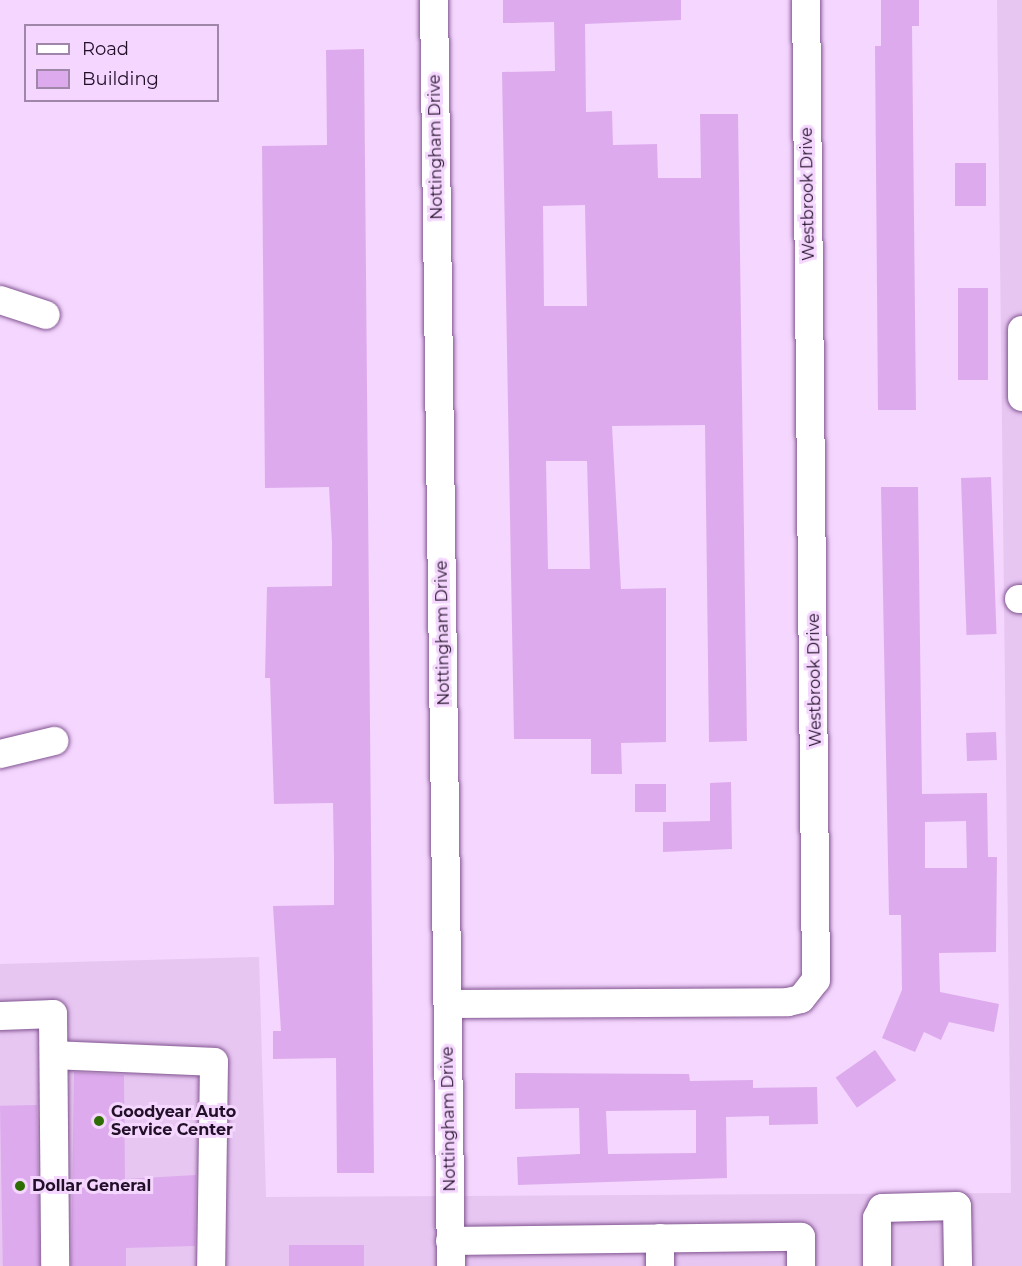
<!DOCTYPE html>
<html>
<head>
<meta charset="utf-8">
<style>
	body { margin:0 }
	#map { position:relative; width:1022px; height:1266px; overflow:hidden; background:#f4d6fe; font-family:Montserrat,sans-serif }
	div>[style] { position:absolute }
	.built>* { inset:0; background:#e7c6f2 }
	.building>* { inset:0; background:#ddabed; transform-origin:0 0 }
	.roads { filter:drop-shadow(0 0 2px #815490) drop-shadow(0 0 2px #815490) }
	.minor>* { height:28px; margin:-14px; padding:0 14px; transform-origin:14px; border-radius:14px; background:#fff }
	.dots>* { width:16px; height:16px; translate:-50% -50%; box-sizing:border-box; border:3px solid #f4d6fe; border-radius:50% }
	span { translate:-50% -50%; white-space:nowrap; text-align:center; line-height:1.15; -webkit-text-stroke:6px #f4d6fe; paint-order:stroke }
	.street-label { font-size:16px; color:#220f28 }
	.poi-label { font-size:16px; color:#220f28; font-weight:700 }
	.left { translate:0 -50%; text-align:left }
	.legend { position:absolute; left:24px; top:24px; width:195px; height:78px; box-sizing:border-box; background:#f4d6fe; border:2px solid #a086a8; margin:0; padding:8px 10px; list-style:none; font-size:18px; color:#220f28 }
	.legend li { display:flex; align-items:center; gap:12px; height:30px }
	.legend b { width:30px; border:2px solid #a086a8 }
</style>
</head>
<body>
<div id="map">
	<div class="built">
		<i style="clip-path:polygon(997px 0,1022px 0,1022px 1266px,0 1266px,0 964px,259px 957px,266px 1197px,1011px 1193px)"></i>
	</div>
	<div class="building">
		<i style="clip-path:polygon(evenodd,503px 0,681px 0,681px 20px,585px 24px,586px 112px,612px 111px,613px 145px,657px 144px,658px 178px,701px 178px,700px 114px,738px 114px,747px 741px,709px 742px,705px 425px,612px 426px,621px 589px,666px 588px,666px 742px,621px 743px,622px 774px,591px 774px,591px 739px,514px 739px,502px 72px,555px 71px,554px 22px,503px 23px,503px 0,585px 205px,587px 306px,544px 306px,543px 206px,585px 205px,503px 0,546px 461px,587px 461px,590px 569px,548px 569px,546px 461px)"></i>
		<i style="clip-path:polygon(881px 0,919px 0,919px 26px,912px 26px,916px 410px,878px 410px,875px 46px,881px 46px)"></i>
		<i style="clip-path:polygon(364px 49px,374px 1173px,337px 1173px,336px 1058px,273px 1059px,273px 1031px,281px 1031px,273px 906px,334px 905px,334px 858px,333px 803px,274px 804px,270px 678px,265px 678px,267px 587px,332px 586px,332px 542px,329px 487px,265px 488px,262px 146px,327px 145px,326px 50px)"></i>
		<i style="left:955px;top:163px;width:31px;height:43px"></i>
		<i style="left:958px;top:288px;width:30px;height:92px"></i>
		<i style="left:991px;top:477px;width:157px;height:30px;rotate:88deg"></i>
		<i style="clip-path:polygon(evenodd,881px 487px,918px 487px,922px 794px,987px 793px,988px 857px,997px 857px,996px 952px,939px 953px,940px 992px,999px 1004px,994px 1032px,949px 1022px,941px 1040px,924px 1032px,915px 1052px,882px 1038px,902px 990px,901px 915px,889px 915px,881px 487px,966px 821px,967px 868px,925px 868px,925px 822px,966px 821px)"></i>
		<i style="left:996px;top:732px;width:28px;height:30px;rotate:88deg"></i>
		<i style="clip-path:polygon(731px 782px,732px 849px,663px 852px,663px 822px,710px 821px,710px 783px)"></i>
		<i style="left:666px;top:784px;width:28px;height:31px;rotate:90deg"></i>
		<i style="left:875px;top:1050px;width:37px;height:48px;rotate:55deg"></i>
		<i style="clip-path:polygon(74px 1072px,124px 1075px,125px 1179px,196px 1175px,195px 1246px,126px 1248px,126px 1266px,71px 1266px)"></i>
		<i style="clip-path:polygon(evenodd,515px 1073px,689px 1074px,690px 1081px,753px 1080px,753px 1088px,817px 1087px,818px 1124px,769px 1125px,769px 1116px,726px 1117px,727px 1178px,518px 1185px,517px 1157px,580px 1154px,579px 1108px,515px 1109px,515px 1073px,696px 1110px,696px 1153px,608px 1154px,606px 1111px,696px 1110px)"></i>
		<i style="left:37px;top:1105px;width:161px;height:37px;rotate:89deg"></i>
		<i style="left:364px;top:1245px;width:21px;height:75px;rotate:90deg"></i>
	</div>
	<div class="roads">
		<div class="minor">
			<i style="left:434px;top:0;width:1266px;rotate:89.23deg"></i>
			<i style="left:0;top:300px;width:48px;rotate:18.1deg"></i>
			<i style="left:1022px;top:330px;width:67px;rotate:90deg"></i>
			<i style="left:1019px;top:599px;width:3px"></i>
			<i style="left:0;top:754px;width:56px;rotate:-13.5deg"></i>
			<i style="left:448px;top:1004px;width:340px;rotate:-0.3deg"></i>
			<i style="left:788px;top:1002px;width:13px;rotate:-13deg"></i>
			<i style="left:801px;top:999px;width:24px;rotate:-52deg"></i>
			<i style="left:816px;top:980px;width:980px;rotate:-90.58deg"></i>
			<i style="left:0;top:1016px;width:53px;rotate:-2.2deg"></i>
			<i style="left:53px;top:1014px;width:252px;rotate:89.5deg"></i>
			<i style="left:54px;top:1055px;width:160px;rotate:2.5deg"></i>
			<i style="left:214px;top:1062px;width:204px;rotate:90.8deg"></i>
			<i style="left:450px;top:1241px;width:351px;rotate:-0.7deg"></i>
			<i style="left:801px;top:1237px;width:29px;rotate:90deg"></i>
			<i style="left:660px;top:1266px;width:28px;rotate:-90deg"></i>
			<i style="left:877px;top:1266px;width:48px;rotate:-90deg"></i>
			<i style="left:877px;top:1218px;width:11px;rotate:-63deg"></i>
			<i style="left:882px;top:1208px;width:75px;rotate:-1.5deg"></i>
			<i style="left:957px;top:1206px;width:60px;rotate:89deg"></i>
		</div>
	</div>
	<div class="dots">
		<i style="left:99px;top:1121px;background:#2d6d03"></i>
		<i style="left:20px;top:1186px;background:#2d6d03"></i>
	</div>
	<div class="street-label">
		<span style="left:436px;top:147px;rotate:-91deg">Nottingham Drive</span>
		<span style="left:808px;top:194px;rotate:-91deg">Westbrook Drive</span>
		<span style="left:443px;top:633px;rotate:-91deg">Nottingham Drive</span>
		<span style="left:815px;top:680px;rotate:-91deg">Westbrook Drive</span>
		<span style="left:449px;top:1119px;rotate:-91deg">Nottingham Drive</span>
	</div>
	<div class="poi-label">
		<span class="left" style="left:111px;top:1121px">Goodyear Auto<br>Service Center</span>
		<span class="left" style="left:32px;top:1186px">Dollar General</span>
	</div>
	<ul class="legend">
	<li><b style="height:8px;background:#fff"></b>Road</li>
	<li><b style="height:16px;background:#ddabed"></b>Building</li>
	</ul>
</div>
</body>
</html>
